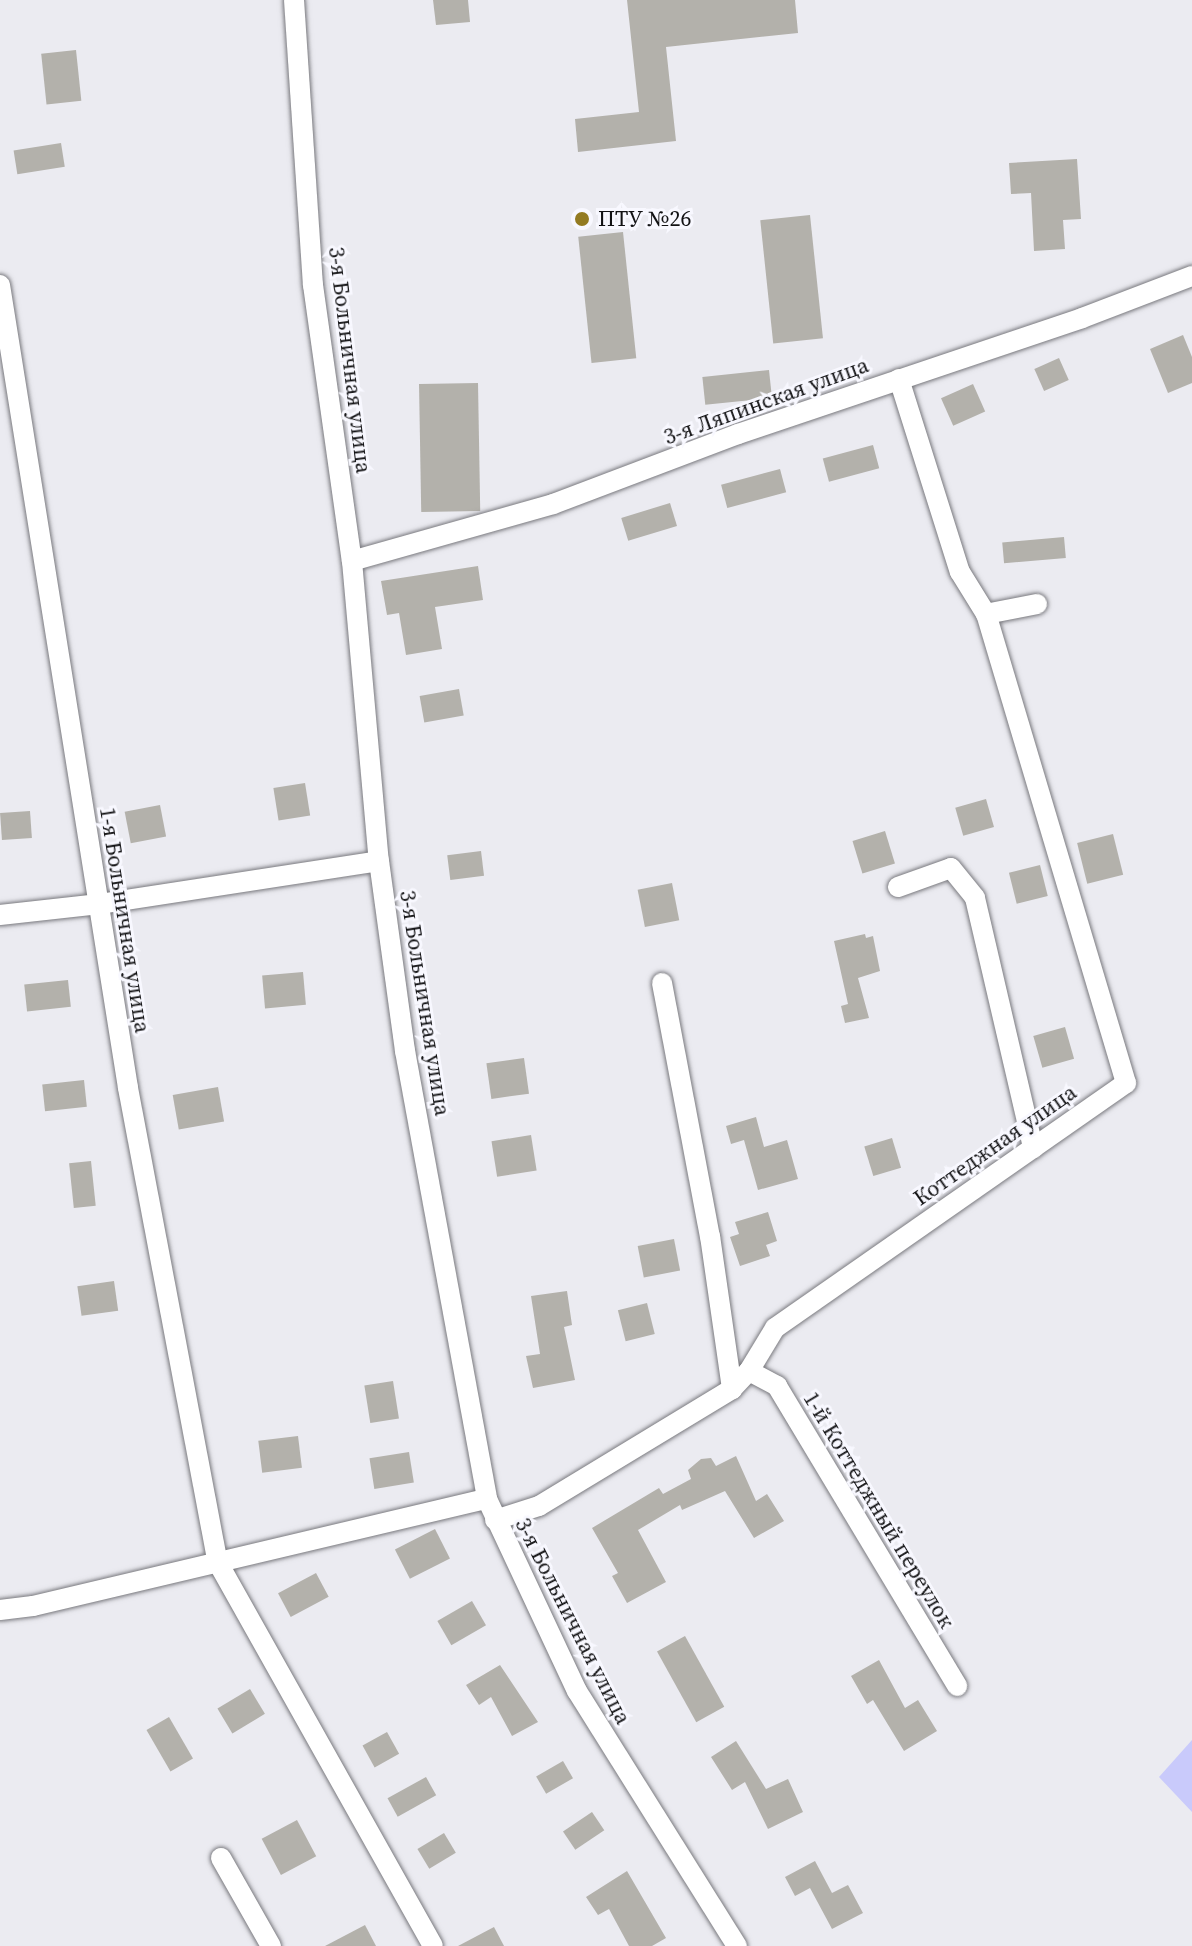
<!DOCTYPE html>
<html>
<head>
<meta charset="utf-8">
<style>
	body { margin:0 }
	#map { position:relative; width:1192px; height:1946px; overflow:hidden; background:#ebebf1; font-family:"Source Serif 4",serif }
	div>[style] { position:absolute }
	.green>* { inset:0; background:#c9cafb }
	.building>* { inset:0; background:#b3b1ab; transform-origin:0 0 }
	.roads { filter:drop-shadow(0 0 2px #79797e) drop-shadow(0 0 2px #79797e) }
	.street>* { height:20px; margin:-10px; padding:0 10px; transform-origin:10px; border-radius:10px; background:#fff }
	.dots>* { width:22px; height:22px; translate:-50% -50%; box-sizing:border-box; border:4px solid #f8f8ff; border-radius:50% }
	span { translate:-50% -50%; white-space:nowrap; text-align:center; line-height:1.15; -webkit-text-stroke:6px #f8f8ff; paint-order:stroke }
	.poi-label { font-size:22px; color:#121214 }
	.left { translate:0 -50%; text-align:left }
	.street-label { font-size:22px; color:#121214 }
</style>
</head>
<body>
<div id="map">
	<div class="green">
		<i style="clip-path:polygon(1192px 1740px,1192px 1812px,1159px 1777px)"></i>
	</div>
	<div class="building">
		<i style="clip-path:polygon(433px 0,468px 0,470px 22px,436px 25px)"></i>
		<i style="clip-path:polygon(627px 0,795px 0,798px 33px,666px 47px,676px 141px,578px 152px,575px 119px,639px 112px)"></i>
		<i style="left:76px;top:50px;width:51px;height:35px;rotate:84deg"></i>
		<i style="left:61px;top:143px;width:24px;height:48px;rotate:81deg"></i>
		<i style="clip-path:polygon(1077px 159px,1081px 219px,1063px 220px,1065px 249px,1034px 251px,1031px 193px,1011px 194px,1009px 163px)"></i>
		<i style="left:810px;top:215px;width:124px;height:50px;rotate:84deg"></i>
		<i style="left:623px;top:232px;width:127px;height:45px;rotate:84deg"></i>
		<i style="clip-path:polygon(1183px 335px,1192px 357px,1192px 383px,1168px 393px,1150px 349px)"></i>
		<i style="left:1059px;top:358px;width:24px;height:27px;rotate:66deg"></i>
		<i style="left:769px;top:370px;width:28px;height:67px;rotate:84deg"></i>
		<i style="left:478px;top:383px;width:128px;height:59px;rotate:89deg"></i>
		<i style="left:973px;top:384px;width:30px;height:35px;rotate:66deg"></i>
		<i style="left:873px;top:445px;width:24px;height:52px;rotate:75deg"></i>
		<i style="left:780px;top:469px;width:24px;height:61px;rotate:75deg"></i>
		<i style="left:670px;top:503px;width:24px;height:51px;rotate:73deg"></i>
		<i style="left:1064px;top:537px;width:21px;height:62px;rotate:85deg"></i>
		<i style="clip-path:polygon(478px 566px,483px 600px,435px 607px,442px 649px,406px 655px,399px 613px,387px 615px,381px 581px)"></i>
		<i style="left:459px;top:689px;width:27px;height:40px;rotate:80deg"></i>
		<i style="left:305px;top:783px;width:33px;height:32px;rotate:81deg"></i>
		<i style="left:986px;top:799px;width:29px;height:32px;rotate:74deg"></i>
		<i style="left:160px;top:805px;width:32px;height:36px;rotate:79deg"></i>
		<i style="left:30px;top:811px;width:27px;height:30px;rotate:86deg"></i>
		<i style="left:885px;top:831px;width:34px;height:34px;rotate:73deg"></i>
		<i style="left:1113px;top:834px;width:42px;height:37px;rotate:76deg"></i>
		<i style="left:481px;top:851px;width:25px;height:34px;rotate:83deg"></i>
		<i style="left:1040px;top:865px;width:32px;height:32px;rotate:76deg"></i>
		<i style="left:672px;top:883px;width:38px;height:35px;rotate:79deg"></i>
		<i style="clip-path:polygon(865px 934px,866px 938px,873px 936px,880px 971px,858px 978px,869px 1018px,845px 1023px,841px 1006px,848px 1004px,834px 941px)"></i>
		<i style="left:303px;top:972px;width:33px;height:41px;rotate:85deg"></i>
		<i style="left:68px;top:980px;width:27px;height:44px;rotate:84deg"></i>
		<i style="left:1065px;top:1027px;width:33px;height:33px;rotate:74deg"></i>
		<i style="left:524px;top:1058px;width:36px;height:38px;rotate:82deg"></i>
		<i style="left:84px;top:1080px;width:27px;height:42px;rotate:84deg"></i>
		<i style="left:218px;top:1087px;width:35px;height:46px;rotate:80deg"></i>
		<i style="clip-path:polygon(756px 1117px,764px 1147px,787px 1140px,798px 1179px,758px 1190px,744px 1140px,731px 1144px,726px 1126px)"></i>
		<i style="left:531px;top:1135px;width:36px;height:40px;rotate:81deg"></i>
		<i style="left:892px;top:1138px;width:31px;height:29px;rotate:73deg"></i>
		<i style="left:91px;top:1161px;width:45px;height:22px;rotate:84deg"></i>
		<i style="clip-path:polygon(768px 1212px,777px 1241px,766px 1245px,770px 1256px,740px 1266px,730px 1237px,739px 1234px,735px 1222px)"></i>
		<i style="left:674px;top:1239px;width:32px;height:37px;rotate:79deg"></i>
		<i style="left:114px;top:1281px;width:30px;height:37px;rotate:82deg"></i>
		<i style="clip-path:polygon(567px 1291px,572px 1325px,564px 1327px,575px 1380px,533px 1388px,526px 1356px,540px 1354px,531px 1296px)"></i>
		<i style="left:647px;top:1303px;width:32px;height:30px;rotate:76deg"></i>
		<i style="left:393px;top:1381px;width:38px;height:29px;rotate:81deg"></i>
		<i style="left:298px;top:1436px;width:32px;height:40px;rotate:83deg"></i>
		<i style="left:409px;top:1452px;width:31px;height:40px;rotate:81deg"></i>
		<i style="clip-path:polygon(736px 1456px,756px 1501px,767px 1494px,784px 1521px,754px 1538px,725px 1491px,682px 1510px,680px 1505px,638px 1530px,666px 1582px,627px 1603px,612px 1576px,618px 1573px,592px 1528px,659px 1488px,663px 1494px,691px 1479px,688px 1470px,701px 1459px,711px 1458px,716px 1466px)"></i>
		<i style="left:435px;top:1529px;width:33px;height:45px;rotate:63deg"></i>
		<i style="left:316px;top:1573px;width:27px;height:43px;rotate:62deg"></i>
		<i style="left:472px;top:1601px;width:28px;height:40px;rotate:60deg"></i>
		<i style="left:685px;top:1636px;width:81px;height:32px;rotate:61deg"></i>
		<i style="clip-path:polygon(879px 1660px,905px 1708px,918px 1700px,937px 1731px,904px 1751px,873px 1700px,867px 1704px,851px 1676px)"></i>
		<i style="clip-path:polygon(500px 1665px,538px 1722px,512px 1736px,491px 1697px,479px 1705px,466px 1685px)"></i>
		<i style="left:250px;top:1689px;width:29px;height:38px;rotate:59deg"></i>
		<i style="left:169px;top:1717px;width:48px;height:26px;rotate:60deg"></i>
		<i style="left:387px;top:1732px;width:25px;height:28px;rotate:61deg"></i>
		<i style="clip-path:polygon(736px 1741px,766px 1789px,788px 1779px,803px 1812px,768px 1829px,745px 1782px,732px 1790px,711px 1757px)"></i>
		<i style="left:563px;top:1761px;width:20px;height:31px;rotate:60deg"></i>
		<i style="left:426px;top:1777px;width:21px;height:44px;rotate:61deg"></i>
		<i style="left:592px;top:1812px;width:22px;height:35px;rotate:56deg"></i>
		<i style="left:297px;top:1820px;width:41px;height:40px;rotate:62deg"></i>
		<i style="left:444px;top:1833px;width:23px;height:31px;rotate:59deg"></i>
		<i style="clip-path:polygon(815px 1861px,832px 1893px,848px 1885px,863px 1913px,832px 1929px,810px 1888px,795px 1896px,785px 1877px)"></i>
		<i style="clip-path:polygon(627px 1871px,666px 1938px,652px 1946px,629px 1946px,609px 1909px,598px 1915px,586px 1897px)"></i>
		<i style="clip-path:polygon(365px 1925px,376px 1946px,325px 1946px)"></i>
		<i style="clip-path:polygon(494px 1927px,504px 1946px,458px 1946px)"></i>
	</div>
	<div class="roads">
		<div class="street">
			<i style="left:294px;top:0;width:286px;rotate:86.2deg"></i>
			<i style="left:313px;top:285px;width:279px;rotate:82deg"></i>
			<i style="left:352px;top:561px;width:301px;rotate:84.9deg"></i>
			<i style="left:379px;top:861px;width:192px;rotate:82.2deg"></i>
			<i style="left:405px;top:1051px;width:455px;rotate:79.6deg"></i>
			<i style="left:487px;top:1499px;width:212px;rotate:64.9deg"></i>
			<i style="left:577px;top:1691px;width:301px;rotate:57.9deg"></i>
			<i style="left:0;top:285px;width:813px;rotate:80.94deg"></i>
			<i style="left:128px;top:1088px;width:481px;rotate:79.3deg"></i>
			<i style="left:217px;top:1561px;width:441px;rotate:60.7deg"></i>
			<i style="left:899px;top:379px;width:202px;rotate:72.5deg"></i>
			<i style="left:960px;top:572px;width:49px;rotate:58.2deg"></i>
			<i style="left:986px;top:614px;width:52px;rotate:-11.1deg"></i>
			<i style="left:352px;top:561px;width:209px;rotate:-15.8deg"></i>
			<i style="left:553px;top:504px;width:198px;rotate:-20.7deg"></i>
			<i style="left:738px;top:434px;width:363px;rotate:-18.6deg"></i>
			<i style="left:1082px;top:318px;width:118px;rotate:-20.9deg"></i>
			<i style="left:898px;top:887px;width:56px;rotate:-19.7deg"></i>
			<i style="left:951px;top:868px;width:38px;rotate:51deg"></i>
			<i style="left:975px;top:898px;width:257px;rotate:76.9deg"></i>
			<i style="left:0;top:915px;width:100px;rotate:-6.3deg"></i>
			<i style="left:99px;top:904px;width:283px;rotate:-8.7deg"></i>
			<i style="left:662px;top:983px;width:258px;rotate:79.3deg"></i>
			<i style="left:710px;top:1236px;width:155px;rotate:81.8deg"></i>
			<i style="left:749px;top:1371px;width:32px;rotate:28deg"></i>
			<i style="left:777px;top:1386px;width:350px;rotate:59deg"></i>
			<i style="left:495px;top:1520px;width:46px;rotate:-17.7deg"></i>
			<i style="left:539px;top:1506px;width:226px;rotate:-31.2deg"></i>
			<i style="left:732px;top:1389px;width:25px;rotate:-47deg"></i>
			<i style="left:749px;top:1371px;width:50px;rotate:-58.8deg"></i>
			<i style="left:775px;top:1328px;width:428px;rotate:-34.9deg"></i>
			<i style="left:1126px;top:1083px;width:489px;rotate:-106.6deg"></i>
			<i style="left:0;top:1610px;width:33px;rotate:-7deg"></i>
			<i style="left:33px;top:1606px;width:466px;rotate:-13.3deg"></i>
			<i style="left:221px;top:1858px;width:101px;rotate:60.4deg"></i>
		</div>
	</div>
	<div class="dots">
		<i style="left:582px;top:219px;background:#937b22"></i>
	</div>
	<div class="poi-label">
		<span class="left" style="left:598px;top:219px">ПТУ №26</span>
	</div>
	<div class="street-label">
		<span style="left:350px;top:360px;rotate:83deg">3-я Больничная улица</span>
		<span style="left:766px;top:401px;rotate:-20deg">3-я Ляпинская улица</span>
		<span style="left:125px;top:920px;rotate:81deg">1-я Больничная улица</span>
		<span style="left:425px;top:1003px;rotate:81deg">3-я Больничная улица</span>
		<span style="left:995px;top:1145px;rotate:-35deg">Коттеджная улица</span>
		<span style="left:879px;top:1510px;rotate:59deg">1-й Коттеджный переулок</span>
		<span style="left:573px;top:1621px;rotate:63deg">3-я Больничная улица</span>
	</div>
</div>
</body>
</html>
